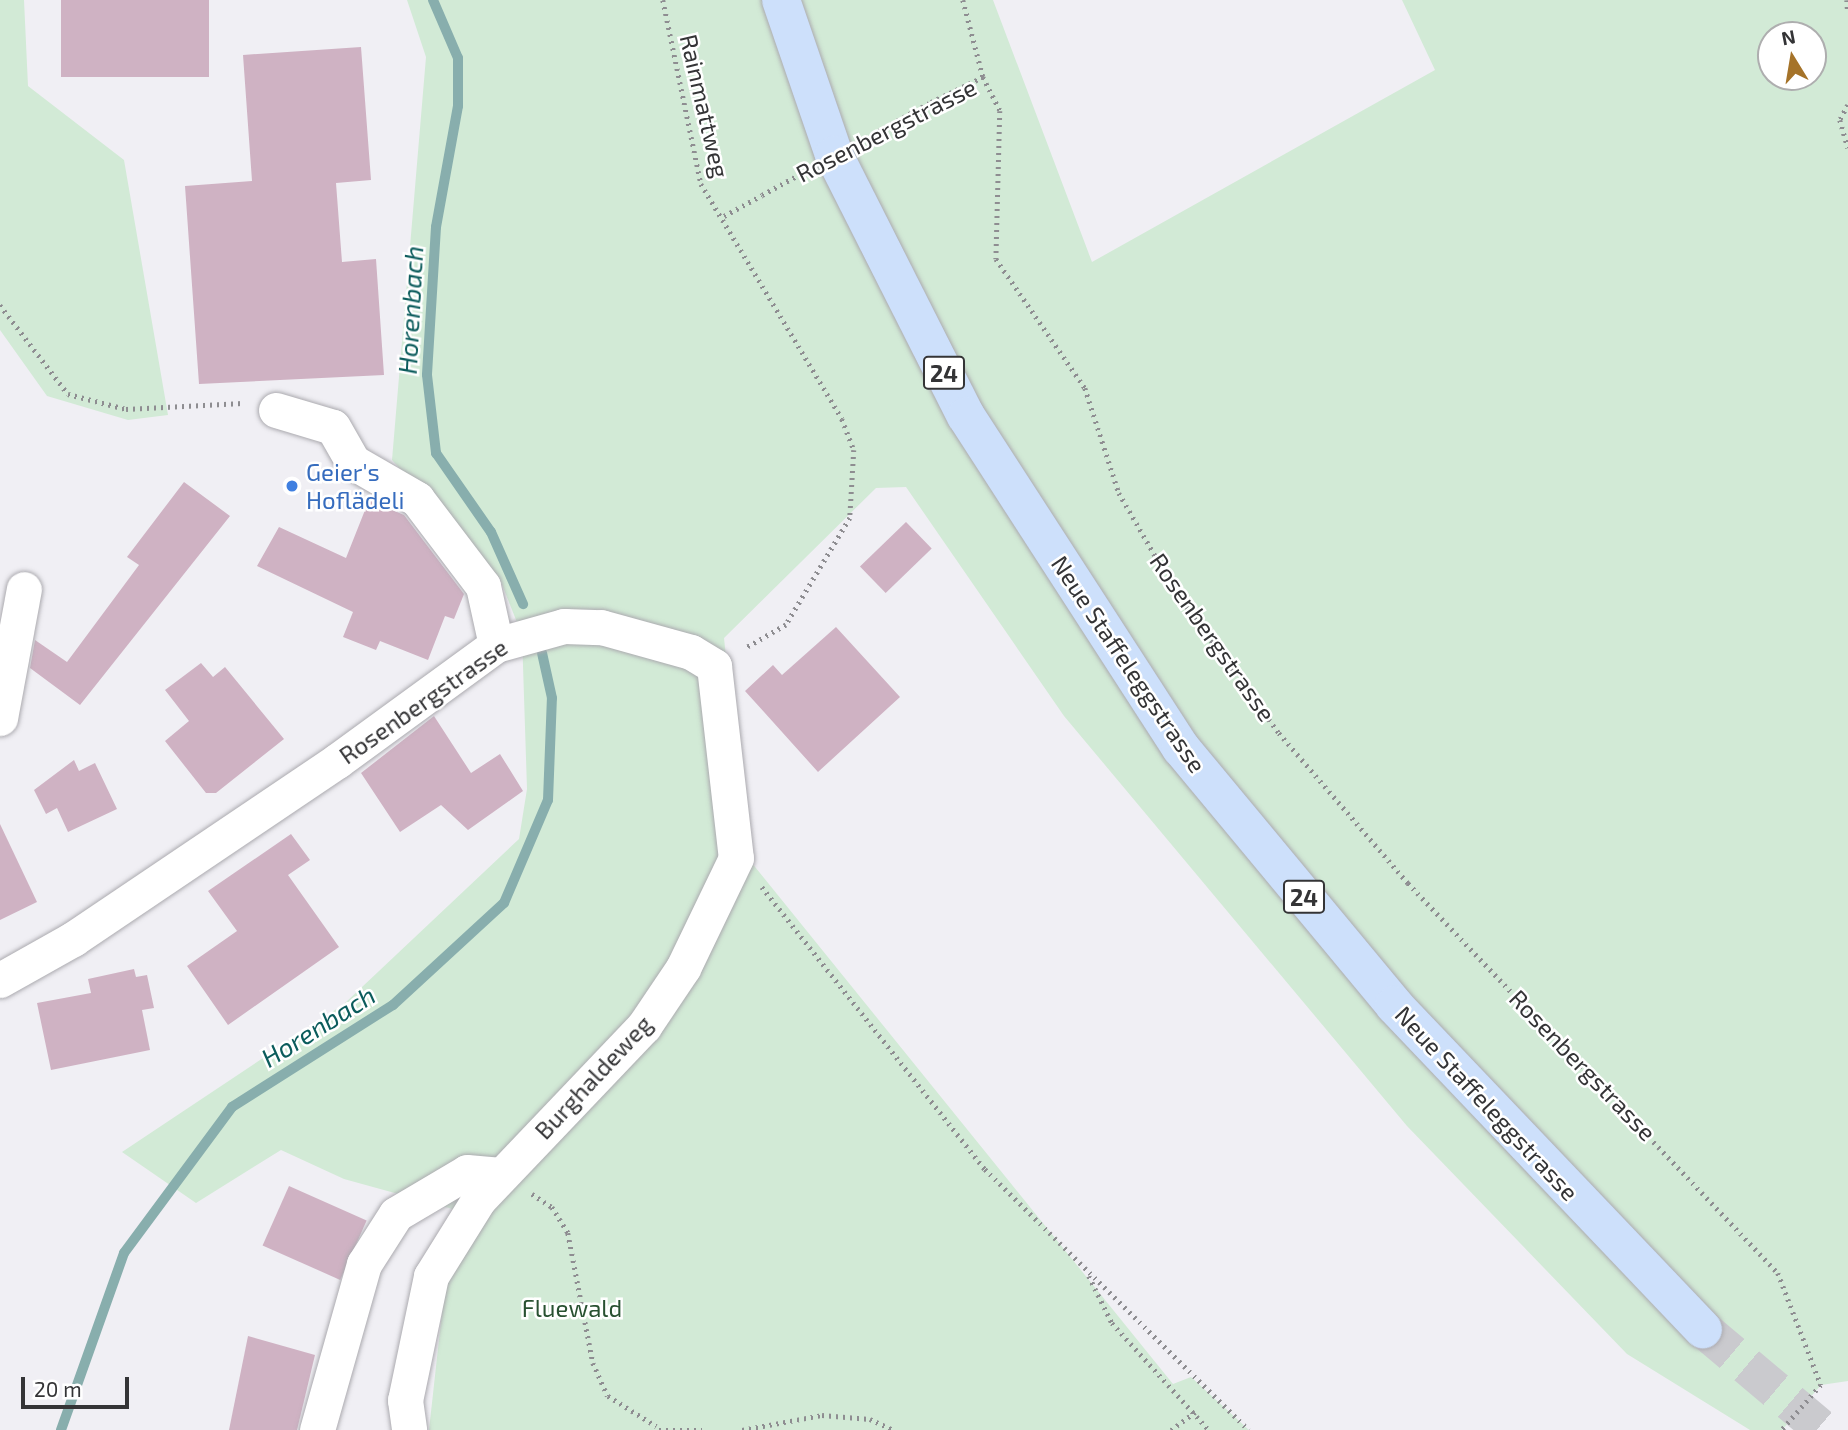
<!DOCTYPE html>
<html>
<head>
<meta charset="utf-8">
<style>
	body { margin:0 }
	#map { position:relative; width:1848px; height:1430px; overflow:hidden; background:#f0eff4; font-family:"Exo 2",sans-serif }
	div>[style] { position:absolute }
	.green>* { inset:0; background:#d2ead6 }
	.stream>* { height:10px; margin:-5px; padding:0 5px; transform-origin:5px; border-radius:5px; background:#88aead }
	.building>* { inset:0; background:#cfb2c3; transform-origin:0 0 }
	.major-tunnel>* { height:38px; margin-top:-19px; transform-origin:0; background:repeating-linear-gradient(90deg,#cacace 0 38px,transparent 0 57px) }
	.path>* { height:4.5px; margin-top:-2.25px; transform-origin:0; background:repeating-linear-gradient(90deg,#8e8d91 0 2px,transparent 0 7px) }
	.roads { filter:drop-shadow(0 0 2px #abaaaf) drop-shadow(0 0 2px #abaaaf) }
	.minor>* { height:35px; margin:-17.5px; padding:0 17.5px; transform-origin:17.5px; border-radius:17.5px; background:#fff }
	.major>* { height:38px; margin:-19px; padding:0 19px; transform-origin:19px; border-radius:19px; background:#cde0fb }
	.path-bridge>* { height:4.5px; margin-top:-2.25px; transform-origin:0; background:repeating-linear-gradient(90deg,#8e8d91 0 2px,transparent 0 7px) }
	.dots>* { width:19px; height:19px; translate:-50% -50%; box-sizing:border-box; border:4px solid #fff; border-radius:50% }
	span { translate:-50% -50%; white-space:nowrap; text-align:center; line-height:1.15; -webkit-text-stroke:5px #fff; paint-order:stroke }
	.shield-label span { padding:2px 5px; background:#fff; border:2px solid; border-radius:5px; -webkit-text-stroke-width:0 }
	.shield-label { font-size:23px; color:#343436; font-weight:700 }
	.street-label { font-size:24px; color:#343436 }
	.shop-label { font-size:24px; color:#366cbe }
	.left { translate:0 -50%; text-align:left }
	.park-label { font-size:24px; color:#285131 }
	.water-label { font-size:26px; color:#0b5c5c; font-style:italic }
	.north { position:absolute; left:1757px; top:21px; width:70px; height:70px; box-sizing:border-box; background:#fff; border:2px solid #aeaeaf; border-radius:50%; rotate:349deg; font-size:19px; font-weight:700; line-height:28px; text-align:center; color:#343436 }
	.north::after { content:''; display:block; margin:auto; width:24px; height:32px; background:#a57329; clip-path:polygon(50% 0,100% 100%,50% 72%,0 100%) }
	.scale { position:absolute; left:21px; top:1377px; width:108px; height:32px; box-sizing:border-box; border:4px solid #343436; border-top:0; padding-left:9px; font-size:21px; line-height:24px; white-space:nowrap; color:#343436; -webkit-text-stroke:5px #fff; paint-order:stroke }
</style>
</head>
<body>
<div id="map">
	<div class="green">
		<i style="clip-path:polygon(0 0,24px 0,28px 86px,124px 160px,168px 415px,128px 420px,47px 396px,0 330px)"></i>
		<i style="clip-path:polygon(evenodd,407px 0,993px 0,1092px 262px,1435px 70px,1402px 0,1848px 0,1848px 1381px,1821px 1385px,1782px 1430px,1750px 1430px,1627px 1354px,1407px 1126px,1064px 716px,906px 487px,876px 488px,724px 638px,747px 857px,1173px 1384px,1191px 1377px,1249px 1430px,429px 1430px,446px 1276px,478px 1216px,344px 1179px,281px 1150px,196px 1203px,122px 1152px,344px 1004px,519px 839px,527px 789px,522px 635px,499px 577px,392px 460px,426px 57px,407px 0,1771px 35px,1813px 35px,1813px 77px,1771px 77px,1771px 35px)"></i>
	</div>
	<div class="stream">
		<i style="left:433px;top:0;width:63px;rotate:66.7deg"></i>
		<i style="left:458px;top:58px;width:48px;rotate:90deg"></i>
		<i style="left:458px;top:106px;width:123px;rotate:100.3deg"></i>
		<i style="left:436px;top:227px;width:148px;rotate:93.5deg"></i>
		<i style="left:427px;top:375px;width:79px;rotate:83.4deg"></i>
		<i style="left:436px;top:453px;width:96px;rotate:55.2deg"></i>
		<i style="left:491px;top:532px;width:79px;rotate:66deg"></i>
		<i style="left:61px;top:1430px;width:188px;rotate:-70.4deg"></i>
		<i style="left:124px;top:1253px;width:182px;rotate:-53.5deg"></i>
		<i style="left:232px;top:1107px;width:191px;rotate:-32.4deg"></i>
		<i style="left:393px;top:1005px;width:151px;rotate:-42.6deg"></i>
		<i style="left:504px;top:903px;width:112px;rotate:-66.9deg"></i>
		<i style="left:548px;top:800px;width:102px;rotate:-87.8deg"></i>
		<i style="left:552px;top:698px;width:46px;rotate:-102.5deg"></i>
	</div>
	<div class="building">
		<i style="left:61px;top:0;width:148px;height:77px"></i>
		<i style="clip-path:polygon(361px 47px,371px 180px,336px 183px,342px 262px,376px 259px,384px 375px,199px 384px,185px 186px,252px 181px,243px 55px)"></i>
		<i style="clip-path:polygon(184px 482px,230px 516px,80px 705px,30px 668px,35px 640px,67px 662px,139px 565px,127px 557px)"></i>
		<i style="clip-path:polygon(369px 500px,404px 515px,464px 594px,454px 619px,445px 616px,428px 660px,380px 641px,376px 650px,343px 637px,353px 612px,257px 566px,279px 527px,346px 558px)"></i>
		<i style="left:906px;top:522px;width:37px;height:64px;rotate:46deg"></i>
		<i style="clip-path:polygon(836px 627px,900px 697px,818px 772px,745px 691px,773px 665px,782px 675px)"></i>
		<i style="clip-path:polygon(201px 663px,213px 677px,225px 667px,284px 739px,216px 793px,206px 793px,165px 741px,189px 721px,165px 690px)"></i>
		<i style="clip-path:polygon(434px 716px,471px 773px,500px 754px,523px 791px,468px 830px,441px 805px,400px 832px,361px 773px)"></i>
		<i style="clip-path:polygon(74px 760px,79px 771px,95px 763px,117px 809px,68px 832px,57px 808px,46px 814px,34px 790px)"></i>
		<i style="clip-path:polygon(0 824px,37px 902px,0 920px)"></i>
		<i style="clip-path:polygon(291px 834px,310px 860px,288px 875px,339px 947px,228px 1025px,187px 966px,237px 931px,208px 891px)"></i>
		<i style="clip-path:polygon(134px 969px,136px 977px,147px 975px,154px 1008px,142px 1010px,150px 1050px,51px 1070px,37px 1003px,91px 993px,88px 979px)"></i>
		<i style="left:289px;top:1186px;width:85px;height:65px;rotate:24deg"></i>
		<i style="clip-path:polygon(248px 1336px,315px 1355px,297px 1430px,229px 1430px)"></i>
	</div>
	<div class="major-tunnel">
		<i style="left:1703px;top:1329px;width:157px;rotate:40.1deg"></i>
	</div>
	<div class="path">
		<i style="left:663px;top:0;width:188px;rotate:78.3deg"></i>
		<i style="left:701px;top:184px;width:274px;rotate:59deg"></i>
		<i style="left:842px;top:419px;width:33px;rotate:69deg"></i>
		<i style="left:854px;top:450px;width:68px;rotate:93.4deg"></i>
		<i style="left:850px;top:518px;width:125px;rotate:120.9deg"></i>
		<i style="left:786px;top:625px;width:48px;rotate:150.3deg"></i>
		<i style="left:963px;top:0;width:80px;rotate:75.4deg"></i>
		<i style="left:983px;top:77px;width:38px;rotate:63deg"></i>
		<i style="left:1000px;top:111px;width:148px;rotate:91.5deg"></i>
		<i style="left:996px;top:259px;width:157px;rotate:55.4deg"></i>
		<i style="left:1085px;top:388px;width:110px;rotate:72.1deg"></i>
		<i style="left:1119px;top:493px;width:118px;rotate:60deg"></i>
		<i style="left:1178px;top:595px;width:171px;rotate:53.8deg"></i>
		<i style="left:1279px;top:733px;width:198px;rotate:49.3deg"></i>
		<i style="left:1408px;top:883px;width:538px;rotate:46.51deg"></i>
		<i style="left:1778px;top:1273px;width:120px;rotate:69deg"></i>
		<i style="left:1821px;top:1385px;width:60px;rotate:130.9deg"></i>
		<i style="left:1847px;top:0;width:13px;rotate:86deg"></i>
		<i style="left:931px;top:102px;width:58px;rotate:-25.7deg"></i>
		<i style="left:1848px;top:105px;width:17px;rotate:118deg"></i>
		<i style="left:1840px;top:120px;width:29px;rotate:74deg"></i>
		<i style="left:724px;top:216px;width:43px;rotate:-28.9deg"></i>
		<i style="left:0;top:305px;width:112px;rotate:52.6deg"></i>
		<i style="left:68px;top:394px;width:60px;rotate:14.5deg"></i>
		<i style="left:126px;top:409px;width:117px;rotate:-2.9deg"></i>
		<i style="left:762px;top:887px;width:360px;rotate:51.7deg"></i>
		<i style="left:985px;top:1169px;width:371px;rotate:44.7deg"></i>
		<i style="left:532px;top:1194px;width:24px;rotate:33deg"></i>
		<i style="left:552px;top:1207px;width:31px;rotate:58deg"></i>
		<i style="left:568px;top:1233px;width:132px;rotate:79.1deg"></i>
		<i style="left:593px;top:1363px;width:36px;rotate:66deg"></i>
		<i style="left:608px;top:1396px;width:57px;rotate:32deg"></i>
		<i style="left:1089px;top:1276px;width:52px;rotate:63.9deg"></i>
		<i style="left:1112px;top:1323px;width:144px;rotate:47.8deg"></i>
		<i style="left:659px;top:1430px;width:43px"></i>
		<i style="left:742px;top:1430px;width:81px;rotate:-10.6deg"></i>
		<i style="left:822px;top:1415px;width:48px;rotate:4.8deg"></i>
		<i style="left:870px;top:1419px;width:26px;rotate:25deg"></i>
		<i style="left:1171px;top:1430px;width:30px;rotate:-37deg"></i>
	</div>
	<div class="roads">
		<div class="minor">
			<i style="left:276px;top:410px;width:59px;rotate:16.6deg"></i>
			<i style="left:333px;top:427px;width:40px;rotate:60.3deg"></i>
			<i style="left:353px;top:462px;width:74px;rotate:30deg"></i>
			<i style="left:417px;top:499px;width:109px;rotate:52.8deg"></i>
			<i style="left:483px;top:586px;width:60px;rotate:77.6deg"></i>
			<i style="left:0;top:718px;width:131px;rotate:-79.5deg"></i>
			<i style="left:0;top:980px;width:84px;rotate:-29.3deg"></i>
			<i style="left:73px;top:939px;width:318px;rotate:-34deg"></i>
			<i style="left:337px;top:761px;width:197px;rotate:-36.1deg"></i>
			<i style="left:496px;top:645px;width:71px;rotate:-15.6deg"></i>
			<i style="left:564px;top:626px;width:37px;rotate:2deg"></i>
			<i style="left:601px;top:627px;width:93px;rotate:15.5deg"></i>
			<i style="left:691px;top:652px;width:27px;rotate:31deg"></i>
			<i style="left:714px;top:666px;width:193px;rotate:83.5deg"></i>
			<i style="left:736px;top:858px;width:122px;rotate:115.7deg"></i>
			<i style="left:683px;top:968px;width:70px;rotate:123.9deg"></i>
			<i style="left:644px;top:1026px;width:239px;rotate:133.6deg"></i>
			<i style="left:479px;top:1199px;width:91px;rotate:121.9deg"></i>
			<i style="left:431px;top:1276px;width:127px;rotate:101.8deg"></i>
			<i style="left:405px;top:1400px;width:30px;rotate:82deg"></i>
			<i style="left:317px;top:1430px;width:173px;rotate:-74.2deg"></i>
			<i style="left:364px;top:1264px;width:59px;rotate:-57.4deg"></i>
			<i style="left:396px;top:1214px;width:82px;rotate:-30.6deg"></i>
			<i style="left:467px;top:1172px;width:34px;rotate:5deg"></i>
		</div>
		<div class="major">
			<i style="left:781px;top:0;width:164px;rotate:71.1deg"></i>
			<i style="left:834px;top:155px;width:292px;rotate:63.2deg"></i>
			<i style="left:966px;top:416px;width:396px;rotate:57.1deg"></i>
			<i style="left:1181px;top:748px;width:334px;rotate:50.3deg"></i>
			<i style="left:1394px;top:1005px;width:448px;rotate:46.4deg"></i>
		</div>
	</div>
	<div class="path-bridge">
		<i style="left:762px;top:195px;width:193px;rotate:-28.8deg"></i>
	</div>
	<div class="dots">
		<i style="left:292px;top:486px;background:#3f7fe0"></i>
	</div>
	<div class="shield-label">
		<span style="left:944px;top:373px">24</span>
		<span style="left:1304px;top:897px">24</span>
	</div>
	<div class="street-label">
		<span style="left:705px;top:106px;rotate:77deg">Rainmattweg</span>
		<span style="left:886px;top:130px;rotate:-27deg">Rosenbergstrasse</span>
		<span style="left:1213px;top:637px;rotate:55deg">Rosenbergstrasse</span>
		<span style="left:1129px;top:664px;rotate:56deg">Neue Staffeleggstrasse</span>
		<span style="left:423px;top:701px;rotate:-35deg">Rosenbergstrasse</span>
		<span style="left:1583px;top:1065px;rotate:46deg">Rosenbergstrasse</span>
		<span style="left:593px;top:1077px;rotate:-47deg">Burghaldeweg</span>
		<span style="left:1487px;top:1103px;rotate:47deg">Neue Staffeleggstrasse</span>
	</div>
	<div class="shop-label">
		<span class="left" style="left:306px;top:486px">Geier's<br>Hoflädeli</span>
	</div>
	<div class="park-label">
		<span style="left:572px;top:1308px">Fluewald</span>
	</div>
	<div class="water-label">
		<span style="left:410px;top:310px;rotate:-87deg">Horenbach</span>
		<span style="left:318px;top:1026px;rotate:-32deg">Horenbach</span>
	</div>
	<div class="north">N</div>
	<div class="scale">20 m</div>
</div>
</body>
</html>
